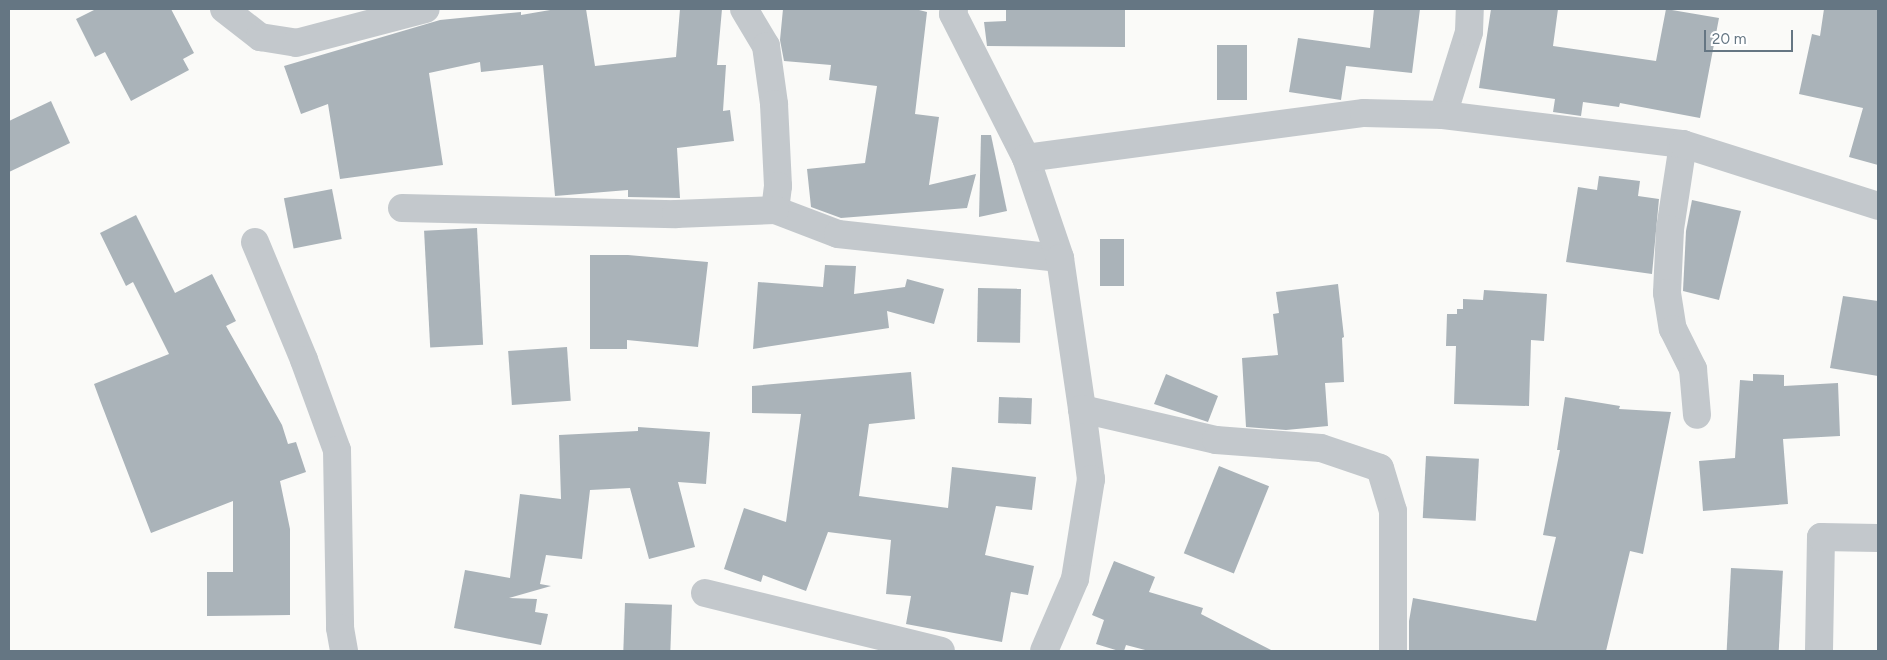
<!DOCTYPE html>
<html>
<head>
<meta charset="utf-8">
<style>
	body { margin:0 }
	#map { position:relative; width:1887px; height:660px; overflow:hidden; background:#fafaf8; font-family:Figtree,sans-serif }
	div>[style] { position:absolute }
	.building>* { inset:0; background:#aab3b9; transform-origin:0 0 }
	.street>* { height:28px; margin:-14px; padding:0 14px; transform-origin:14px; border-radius:14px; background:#c3c8cc }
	span { translate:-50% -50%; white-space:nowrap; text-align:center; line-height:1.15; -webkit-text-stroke:5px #fff; paint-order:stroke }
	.frame { position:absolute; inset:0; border:10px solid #657683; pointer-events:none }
	.scale { position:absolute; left:1704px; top:30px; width:89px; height:22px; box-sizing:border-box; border:2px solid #657683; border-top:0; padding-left:6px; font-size:15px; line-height:18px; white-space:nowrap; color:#657683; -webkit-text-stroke:4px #fff; paint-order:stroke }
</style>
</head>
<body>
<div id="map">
	<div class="building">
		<i style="clip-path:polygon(96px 9px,171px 9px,194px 53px,183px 59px,189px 70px,131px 101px,105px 52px,95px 57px,76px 19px)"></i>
		<i style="clip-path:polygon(556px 9px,586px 9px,595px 66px,676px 57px,680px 9px,722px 9px,717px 65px,726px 65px,723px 111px,730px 110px,734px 141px,677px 148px,680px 198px,628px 197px,628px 190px,555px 196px,543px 65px,481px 72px,480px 62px,429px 73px,443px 165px,340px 179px,328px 104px,301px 114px,284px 66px,440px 20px,521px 12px,521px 15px)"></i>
		<i style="clip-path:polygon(783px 9px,915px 9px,927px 12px,915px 114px,939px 117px,929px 185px,976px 174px,967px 208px,841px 218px,811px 207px,807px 169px,865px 163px,877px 86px,829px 80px,831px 65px,784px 61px,780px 40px)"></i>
		<i style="clip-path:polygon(1006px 9px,1125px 9px,1125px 47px,987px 46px,984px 22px,1006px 21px)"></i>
		<i style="clip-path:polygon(1374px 9px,1420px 9px,1412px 73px,1346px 66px,1341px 100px,1289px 92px,1298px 38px,1370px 48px)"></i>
		<i style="clip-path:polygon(1491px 9px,1558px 9px,1553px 46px,1656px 61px,1666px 9px,1719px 18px,1700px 118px,1620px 103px,1619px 107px,1583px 102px,1581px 116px,1553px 112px,1555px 99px,1479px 88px)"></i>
		<i style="clip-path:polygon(1824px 9px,1878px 9px,1878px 165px,1849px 157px,1863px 108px,1799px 94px,1812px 34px,1820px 36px)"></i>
		<i style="left:1217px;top:45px;width:30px;height:55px"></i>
		<i style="clip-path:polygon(51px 101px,70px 143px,9px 172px,9px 121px)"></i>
		<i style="clip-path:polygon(981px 135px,991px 135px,1007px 211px,979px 217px)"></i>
		<i style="clip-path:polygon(1599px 176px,1640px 181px,1638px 196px,1659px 199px,1652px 274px,1566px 262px,1578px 187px,1597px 190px)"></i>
		<i style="left:332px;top:189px;width:51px;height:49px;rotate:79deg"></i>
		<i style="clip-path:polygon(1692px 200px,1741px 211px,1719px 300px,1683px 291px,1686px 231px)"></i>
		<i style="clip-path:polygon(136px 215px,175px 293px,212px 274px,236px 321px,226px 326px,282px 425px,288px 444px,296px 442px,306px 472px,280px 481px,290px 529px,290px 615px,207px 616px,207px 572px,233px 572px,233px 501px,151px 533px,101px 403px,94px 384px,169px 354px,133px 282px,126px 286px,100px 233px)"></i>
		<i style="left:477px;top:228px;width:117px;height:53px;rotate:87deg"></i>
		<i style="left:1100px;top:239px;width:24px;height:47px"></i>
		<i style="clip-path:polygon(590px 255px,628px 255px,708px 262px,698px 347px,627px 340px,627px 349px,590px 349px)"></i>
		<i style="clip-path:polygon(825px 265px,856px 266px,854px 294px,905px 287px,907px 279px,944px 289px,934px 324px,887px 311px,889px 328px,753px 349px,758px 282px,823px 287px)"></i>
		<i style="clip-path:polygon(1338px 284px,1344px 337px,1342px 338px,1344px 382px,1325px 383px,1328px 426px,1286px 430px,1246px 427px,1242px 358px,1278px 355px,1273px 314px,1279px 313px,1276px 292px)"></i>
		<i style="left:978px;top:288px;width:43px;height:54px;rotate:1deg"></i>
		<i style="clip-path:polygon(1484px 290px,1547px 294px,1544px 341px,1531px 340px,1529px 406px,1454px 404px,1456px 346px,1446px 346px,1447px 314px,1457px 314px,1457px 309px,1463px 309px,1463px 299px,1483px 300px)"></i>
		<i style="clip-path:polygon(1843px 296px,1878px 301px,1878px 376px,1830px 368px)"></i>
		<i style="left:567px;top:347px;width:54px;height:59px;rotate:86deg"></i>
		<i style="clip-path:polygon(911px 372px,915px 419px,869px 424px,859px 496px,948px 508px,952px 467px,1036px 477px,1032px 510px,996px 506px,985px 555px,1034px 566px,1028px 595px,1011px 592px,1002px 642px,906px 624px,911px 596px,886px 594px,891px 540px,828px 532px,806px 591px,763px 575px,761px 582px,724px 569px,744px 508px,786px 522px,801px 414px,752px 413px,752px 386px)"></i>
		<i style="clip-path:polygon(1166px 374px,1218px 396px,1208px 422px,1154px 404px)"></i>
		<i style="clip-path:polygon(1753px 374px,1784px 375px,1784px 386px,1838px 383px,1840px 436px,1783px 439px,1788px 504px,1703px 511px,1699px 461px,1735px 458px,1740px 380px,1753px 381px)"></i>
		<i style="left:999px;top:397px;width:33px;height:26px;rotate:2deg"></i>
		<i style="clip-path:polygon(1565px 397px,1620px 406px,1619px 409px,1671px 412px,1643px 554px,1630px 551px,1606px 651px,1409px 650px,1409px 621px,1413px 598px,1536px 621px,1556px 537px,1543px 535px,1560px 450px,1557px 450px)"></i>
		<i style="clip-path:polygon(638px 427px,710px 432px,706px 484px,678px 482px,695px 547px,649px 559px,630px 488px,590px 490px,582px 559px,546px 555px,540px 584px,551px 586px,509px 598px,537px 599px,535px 612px,548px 614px,541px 645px,454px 628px,465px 570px,510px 578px,520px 494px,561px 499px,559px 435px,638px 431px)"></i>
		<i style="left:1426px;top:456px;width:53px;height:62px;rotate:3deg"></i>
		<i style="left:1219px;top:466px;width:54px;height:94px;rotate:22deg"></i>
		<i style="clip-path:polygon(1114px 561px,1155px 577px,1149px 592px,1203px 608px,1201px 614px,1273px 651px,1149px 651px,1126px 645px,1124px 651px,1119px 651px,1096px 644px,1104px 620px,1092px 615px)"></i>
		<i style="left:1731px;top:568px;width:52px;height:83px;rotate:3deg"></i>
		<i style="left:625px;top:603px;width:47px;height:48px;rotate:2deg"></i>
	</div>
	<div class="street">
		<i style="left:224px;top:9px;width:46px;rotate:37.9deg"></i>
		<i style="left:260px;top:37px;width:36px;rotate:9deg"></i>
		<i style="left:296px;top:43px;width:134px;rotate:-14.7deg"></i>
		<i style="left:744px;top:9px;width:43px;rotate:59.3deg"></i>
		<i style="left:766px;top:46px;width:59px;rotate:82.1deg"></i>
		<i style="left:774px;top:104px;width:82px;rotate:87.2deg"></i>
		<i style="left:778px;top:186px;width:24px;rotate:97deg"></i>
		<i style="left:775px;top:210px;width:67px;rotate:20.9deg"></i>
		<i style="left:838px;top:234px;width:223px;rotate:6.2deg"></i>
		<i style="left:954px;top:9px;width:5px;rotate:101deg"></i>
		<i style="left:953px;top:14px;width:161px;rotate:63.1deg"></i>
		<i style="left:1026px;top:158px;width:106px;rotate:71.2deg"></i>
		<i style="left:1060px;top:258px;width:153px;rotate:81.7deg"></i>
		<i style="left:1082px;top:409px;width:71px;rotate:82.7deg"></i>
		<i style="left:1091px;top:479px;width:101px;rotate:99.1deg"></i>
		<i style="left:1075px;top:579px;width:78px;rotate:113.3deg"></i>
		<i style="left:1443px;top:115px;width:87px;rotate:-72.6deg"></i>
		<i style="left:1469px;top:32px;width:23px;rotate:-88deg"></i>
		<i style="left:1683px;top:144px;width:86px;rotate:98.7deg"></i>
		<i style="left:1670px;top:229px;width:64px;rotate:92.7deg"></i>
		<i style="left:1667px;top:293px;width:36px;rotate:81deg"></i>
		<i style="left:1673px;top:329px;width:45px;rotate:63.4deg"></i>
		<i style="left:1693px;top:369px;width:46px;rotate:85deg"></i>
		<i style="left:1026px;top:158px;width:341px;rotate:-7.6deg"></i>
		<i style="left:1364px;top:113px;width:79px;rotate:1.5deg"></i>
		<i style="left:1443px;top:115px;width:242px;rotate:6.9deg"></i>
		<i style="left:1683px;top:144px;width:205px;rotate:17.6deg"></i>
		<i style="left:402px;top:208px;width:274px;rotate:1.3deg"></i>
		<i style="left:676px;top:214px;width:99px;rotate:-2.3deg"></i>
		<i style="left:255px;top:242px;width:128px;rotate:67.4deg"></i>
		<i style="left:304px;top:360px;width:96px;rotate:69.9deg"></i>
		<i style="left:337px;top:450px;width:178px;rotate:89deg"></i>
		<i style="left:340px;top:628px;width:23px;rotate:80deg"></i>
		<i style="left:1082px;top:409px;width:138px;rotate:13deg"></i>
		<i style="left:1216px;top:440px;width:105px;rotate:4.4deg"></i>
		<i style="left:1321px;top:448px;width:62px;rotate:18.7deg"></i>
		<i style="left:1380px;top:468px;width:45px;rotate:73.2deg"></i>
		<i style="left:1393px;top:511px;width:140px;rotate:90deg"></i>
		<i style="left:705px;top:593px;width:243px;rotate:13.8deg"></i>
		<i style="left:1819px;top:651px;width:114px;rotate:-89deg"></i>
		<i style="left:1821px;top:537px;width:57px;rotate:1deg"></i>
	</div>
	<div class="frame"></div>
	<div class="scale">20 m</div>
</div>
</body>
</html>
